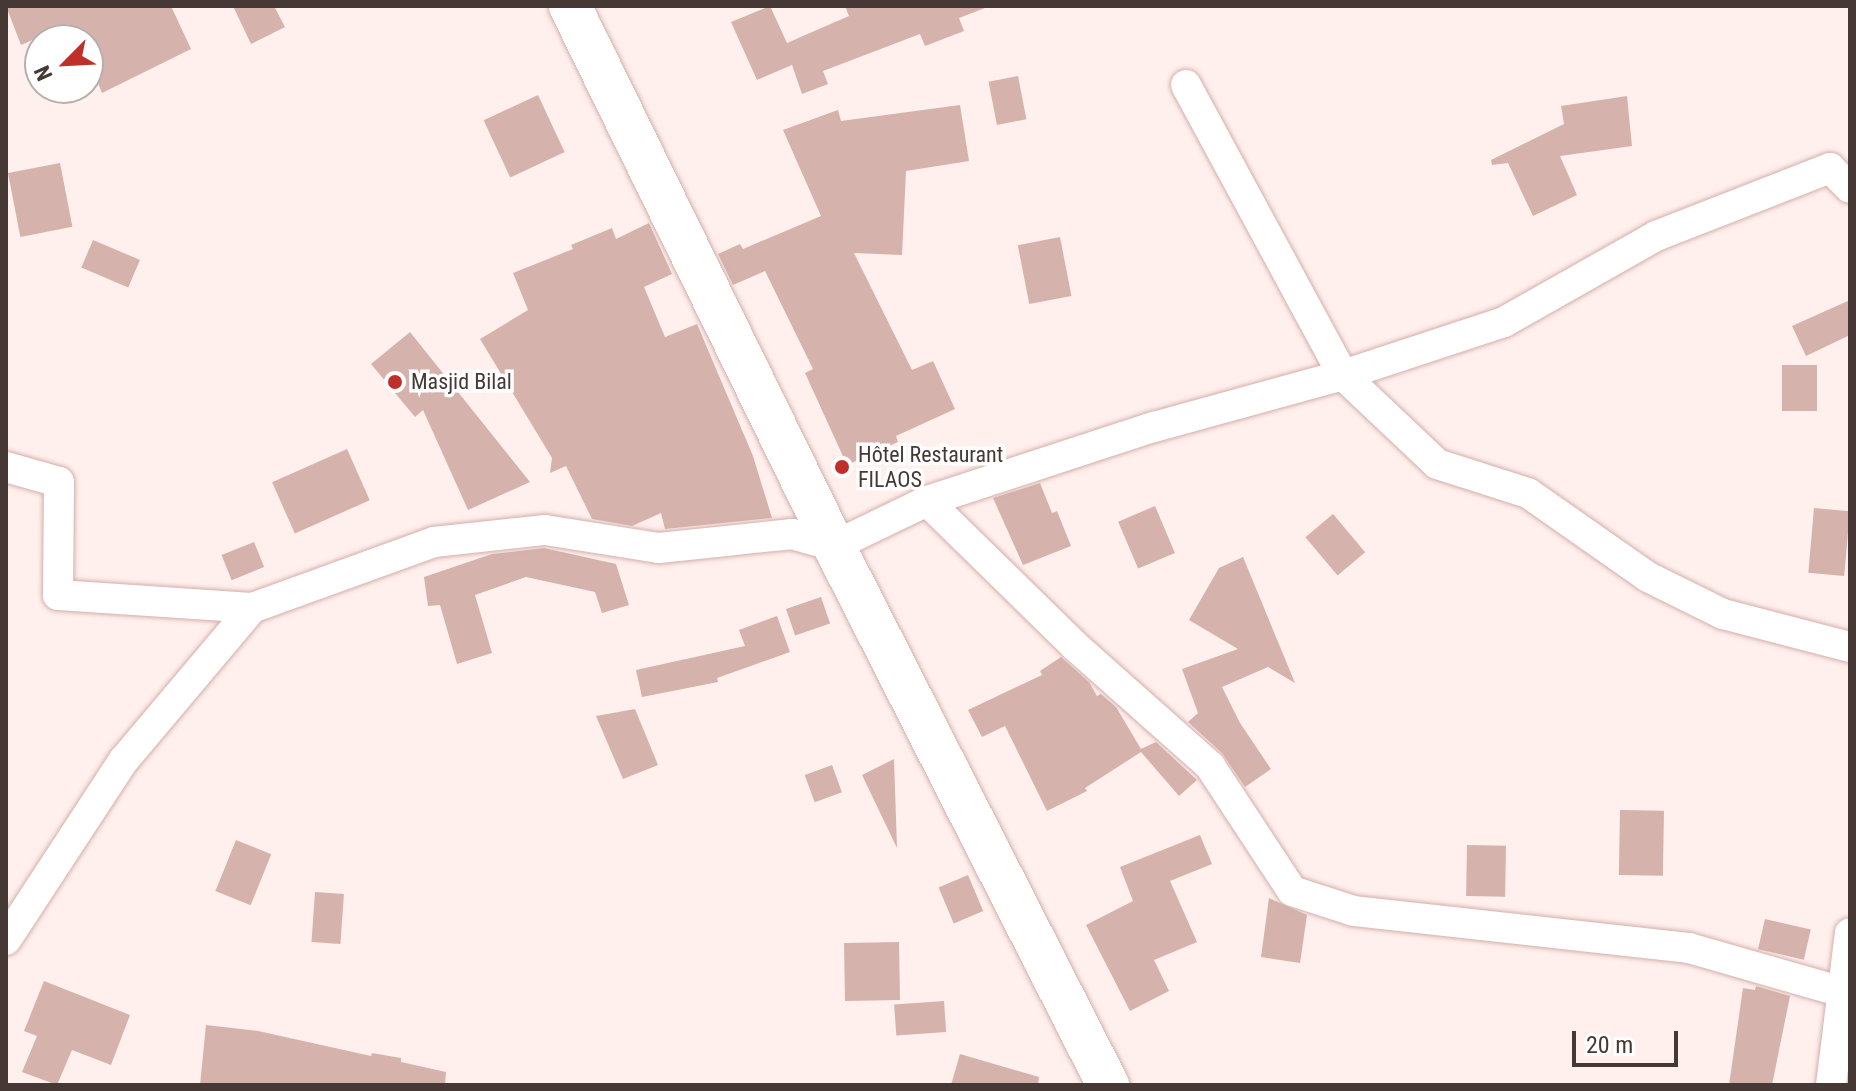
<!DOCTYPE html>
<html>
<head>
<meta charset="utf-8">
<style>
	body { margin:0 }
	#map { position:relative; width:1856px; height:1091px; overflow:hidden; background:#ffefed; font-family:"Roboto Condensed",sans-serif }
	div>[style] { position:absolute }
	.building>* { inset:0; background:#d6b2ac; transform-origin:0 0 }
	.roads { filter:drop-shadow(0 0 2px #d3afaa) drop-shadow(0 0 2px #d3afaa) }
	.street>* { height:30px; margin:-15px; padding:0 15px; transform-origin:15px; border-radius:15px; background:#fff }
	.secondary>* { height:42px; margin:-21px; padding:0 21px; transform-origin:21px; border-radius:21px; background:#fff }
	.dots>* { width:22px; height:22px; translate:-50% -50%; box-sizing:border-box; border:4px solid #fff; border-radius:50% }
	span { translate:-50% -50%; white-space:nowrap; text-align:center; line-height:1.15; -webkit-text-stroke:7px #fff; paint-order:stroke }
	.poi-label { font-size:22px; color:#463835 }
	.left { translate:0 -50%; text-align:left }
	.frame { position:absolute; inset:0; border:8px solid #463835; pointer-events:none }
	.north { position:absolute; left:24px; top:24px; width:80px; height:80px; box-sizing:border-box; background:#fff; border:2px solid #b5afae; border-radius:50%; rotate:246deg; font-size:22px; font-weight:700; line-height:32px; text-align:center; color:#463835 }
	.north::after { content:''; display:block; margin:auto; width:28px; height:36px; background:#be3029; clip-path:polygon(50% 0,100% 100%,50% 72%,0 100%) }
	.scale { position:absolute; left:1572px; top:1031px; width:106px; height:36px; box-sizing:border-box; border:4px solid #463835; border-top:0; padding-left:10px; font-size:24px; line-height:28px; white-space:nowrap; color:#463835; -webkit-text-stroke:6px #fff; paint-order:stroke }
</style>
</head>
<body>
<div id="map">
	<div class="building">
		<i style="clip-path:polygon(6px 6px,171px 6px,191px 49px,102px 93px,88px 58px,88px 40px,76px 40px,68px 24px,21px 45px)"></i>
		<i style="clip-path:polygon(233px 6px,274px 6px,285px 27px,251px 44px)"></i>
		<i style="clip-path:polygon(770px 6px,787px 43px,849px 16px,845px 6px,985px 8px,959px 18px,964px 31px,925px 46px,920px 34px,823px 71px,828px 84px,802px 94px,792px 65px,757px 80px,731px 22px)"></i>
		<i style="left:1018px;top:76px;width:44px;height:30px;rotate:79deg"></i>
		<i style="left:538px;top:95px;width:63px;height:60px;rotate:65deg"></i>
		<i style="clip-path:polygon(1627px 96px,1632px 146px,1560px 156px,1577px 195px,1533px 216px,1508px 163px,1492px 165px,1491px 160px,1564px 124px,1561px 106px)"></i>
		<i style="clip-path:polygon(960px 105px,969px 161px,906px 171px,902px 255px,854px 253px,912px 370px,933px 361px,955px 409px,896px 436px,898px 442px,847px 465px,805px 373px,813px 369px,765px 271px,733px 285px,718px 254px,740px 244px,743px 249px,821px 216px,783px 130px,838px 110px,841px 121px)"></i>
		<i style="left:60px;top:163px;width:65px;height:53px;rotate:79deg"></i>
		<i style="clip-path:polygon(649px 223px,672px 274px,644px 287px,665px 337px,697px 324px,753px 456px,772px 518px,665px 529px,661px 513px,632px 526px,592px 519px,566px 466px,550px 473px,552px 458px,480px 339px,528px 310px,513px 273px,573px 249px,571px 245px,612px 228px,616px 239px)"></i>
		<i style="left:1060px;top:237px;width:60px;height:43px;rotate:79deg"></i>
		<i style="left:93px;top:240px;width:51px;height:30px;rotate:23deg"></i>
		<i style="clip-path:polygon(1850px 300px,1850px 335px,1806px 356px,1792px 326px)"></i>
		<i style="clip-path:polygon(410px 332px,530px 482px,468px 510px,423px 410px,415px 417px,371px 364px)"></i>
		<i style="left:1782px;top:365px;width:35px;height:46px"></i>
		<i style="left:347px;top:449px;width:56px;height:82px;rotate:66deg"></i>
		<i style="clip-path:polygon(1040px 483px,1052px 513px,1057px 511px,1071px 546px,1023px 565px,993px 498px)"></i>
		<i style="left:1155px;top:506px;width:51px;height:40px;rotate:67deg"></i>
		<i style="left:1814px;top:508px;width:36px;height:65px;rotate:5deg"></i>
		<i style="left:1333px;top:514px;width:50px;height:36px;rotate:50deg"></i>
		<i style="left:254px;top:542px;width:27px;height:35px;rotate:68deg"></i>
		<i style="clip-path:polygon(544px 548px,616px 564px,629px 605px,602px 613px,595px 592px,526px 577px,475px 595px,492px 653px,457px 664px,440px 605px,428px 606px,424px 577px,492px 554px)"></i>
		<i style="clip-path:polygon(1243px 557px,1295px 683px,1268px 667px,1222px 687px,1240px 723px,1271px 769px,1245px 787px,1222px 753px,1188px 722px,1198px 713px,1182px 669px,1238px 649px,1189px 620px,1219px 568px)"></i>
		<i style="left:821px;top:597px;width:28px;height:37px;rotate:71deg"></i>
		<i style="clip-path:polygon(777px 616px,790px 652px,717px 678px,718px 682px,642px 697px,636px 670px,745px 646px,739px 630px)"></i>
		<i style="clip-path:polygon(1061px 657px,1089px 682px,1097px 696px,1101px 694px,1116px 707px,1141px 749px,1156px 742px,1197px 780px,1179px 796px,1141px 752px,1085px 788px,1087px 791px,1047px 811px,1005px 726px,982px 737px,968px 710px,1042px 675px,1040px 671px)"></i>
		<i style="clip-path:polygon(635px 709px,658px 765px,623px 779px,596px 716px)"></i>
		<i style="clip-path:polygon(894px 759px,897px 848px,862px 775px)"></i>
		<i style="left:832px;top:765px;width:29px;height:29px;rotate:70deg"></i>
		<i style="left:1620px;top:810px;width:44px;height:65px;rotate:1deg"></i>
		<i style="clip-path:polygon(1200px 835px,1212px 864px,1170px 881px,1197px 942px,1154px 960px,1169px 991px,1130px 1011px,1086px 925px,1133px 901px,1120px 867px)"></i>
		<i style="left:236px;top:840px;width:38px;height:55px;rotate:22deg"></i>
		<i style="left:1467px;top:845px;width:39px;height:51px;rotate:1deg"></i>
		<i style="left:968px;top:875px;width:39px;height:32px;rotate:67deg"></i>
		<i style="left:315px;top:892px;width:29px;height:50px;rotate:4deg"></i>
		<i style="clip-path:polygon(1269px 898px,1307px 915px,1300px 963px,1261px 957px)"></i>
		<i style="left:1765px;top:919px;width:47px;height:31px;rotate:13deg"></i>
		<i style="left:899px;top:942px;width:58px;height:55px;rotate:89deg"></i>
		<i style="clip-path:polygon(44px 981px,130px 1015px,111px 1065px,72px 1050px,57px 1085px,22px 1072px,37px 1036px,24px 1031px)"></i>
		<i style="clip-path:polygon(1756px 986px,1790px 996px,1772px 1085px,1729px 1085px,1743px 988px,1755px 990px)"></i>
		<i style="left:944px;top:1001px;width:31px;height:50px;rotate:86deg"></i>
		<i style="clip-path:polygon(206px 1025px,258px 1031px,371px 1056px,372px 1053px,401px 1058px,401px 1062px,446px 1072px,445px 1085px,200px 1085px)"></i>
		<i style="clip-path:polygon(960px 1054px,1039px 1077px,1038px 1085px,951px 1085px)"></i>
	</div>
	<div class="roads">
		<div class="street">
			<i style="left:1186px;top:85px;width:330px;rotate:61.6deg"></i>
			<i style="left:1343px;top:375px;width:129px;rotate:43.4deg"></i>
			<i style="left:1437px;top:464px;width:96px;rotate:17.7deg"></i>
			<i style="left:1528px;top:493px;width:146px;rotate:35deg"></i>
			<i style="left:1648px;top:577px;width:84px;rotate:26.3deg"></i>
			<i style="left:1723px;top:614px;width:131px;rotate:14.6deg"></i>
			<i style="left:6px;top:467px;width:55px;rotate:15.8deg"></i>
			<i style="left:59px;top:482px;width:113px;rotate:90.5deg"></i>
			<i style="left:58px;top:595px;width:194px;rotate:3.8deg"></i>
			<i style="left:927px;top:501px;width:207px;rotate:44.4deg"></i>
			<i style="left:1075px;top:646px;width:181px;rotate:41.6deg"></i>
			<i style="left:1210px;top:766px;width:149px;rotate:56.7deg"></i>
			<i style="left:1292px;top:891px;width:65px;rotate:17.9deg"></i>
			<i style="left:1354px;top:911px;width:337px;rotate:6.3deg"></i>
			<i style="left:1689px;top:948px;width:159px;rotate:16deg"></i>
			<i style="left:6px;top:940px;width:215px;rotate:-56.8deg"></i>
			<i style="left:124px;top:760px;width:199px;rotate:-49.9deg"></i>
			<i style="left:252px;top:608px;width:194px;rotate:-19.9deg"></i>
			<i style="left:434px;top:542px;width:112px;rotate:-6.2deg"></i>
			<i style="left:545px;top:530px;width:115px;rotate:9deg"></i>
			<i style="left:659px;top:548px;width:134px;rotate:-6deg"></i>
			<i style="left:792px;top:534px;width:44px;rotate:15.9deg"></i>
			<i style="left:834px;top:546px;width:103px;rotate:-25.8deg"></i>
			<i style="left:927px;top:501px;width:239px;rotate:-18.1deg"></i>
			<i style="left:1154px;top:427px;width:196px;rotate:-15.4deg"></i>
			<i style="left:1343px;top:375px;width:169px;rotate:-18.2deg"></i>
			<i style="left:1504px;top:322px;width:175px;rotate:-29.5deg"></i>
			<i style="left:1656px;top:236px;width:187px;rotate:-21.3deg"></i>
			<i style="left:1830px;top:168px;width:28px;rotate:45deg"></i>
			<i style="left:1831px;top:1085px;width:153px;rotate:-82.9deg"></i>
		</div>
		<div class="secondary">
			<i style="left:570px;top:6px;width:601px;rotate:63.95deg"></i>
			<i style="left:834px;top:546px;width:605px;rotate:63.05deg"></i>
		</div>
	</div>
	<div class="dots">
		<i style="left:395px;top:382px;background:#be3029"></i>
		<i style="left:842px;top:467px;background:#be3029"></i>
	</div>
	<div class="poi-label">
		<span class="left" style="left:411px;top:382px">Masjid Bilal</span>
		<span class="left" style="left:858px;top:467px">Hôtel Restaurant<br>FILAOS</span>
	</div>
	<div class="frame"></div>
	<div class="north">N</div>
	<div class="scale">20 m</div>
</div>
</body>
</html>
